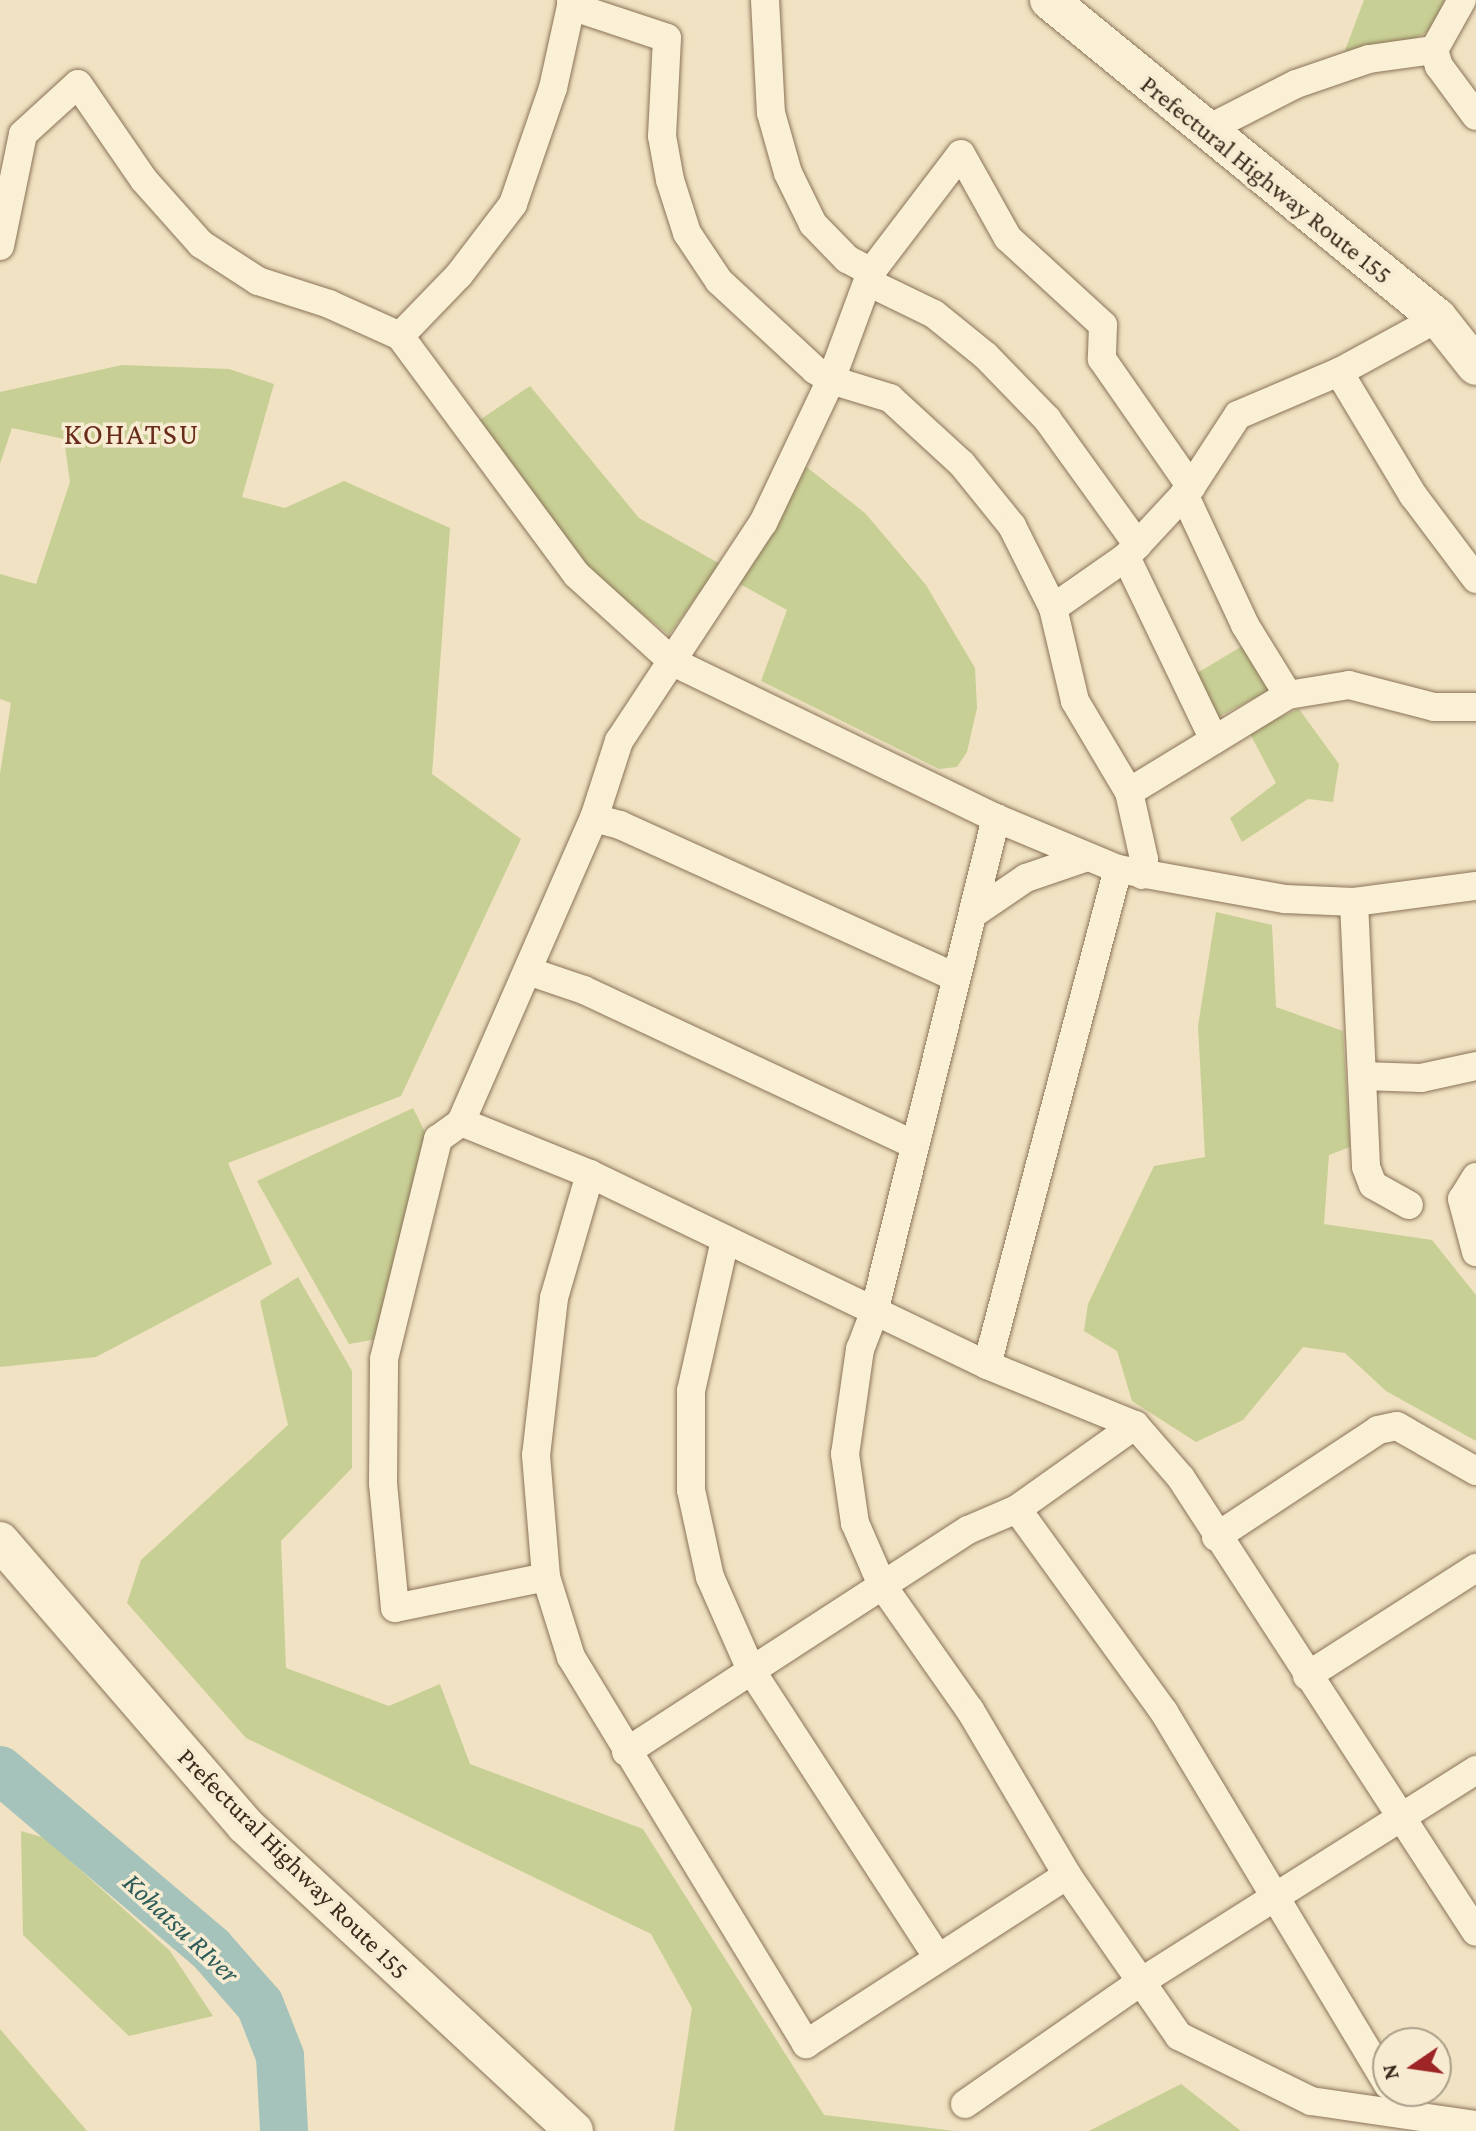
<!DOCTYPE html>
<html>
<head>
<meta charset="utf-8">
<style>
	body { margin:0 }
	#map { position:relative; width:1476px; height:2131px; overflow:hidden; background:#f0e2c2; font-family:"Crimson Pro",serif }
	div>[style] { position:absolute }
	.green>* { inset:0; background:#c8cf95 }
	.river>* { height:48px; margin:-24px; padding:0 24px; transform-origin:24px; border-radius:24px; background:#a5c3ba }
	.roads { filter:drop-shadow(0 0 2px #8b7358) drop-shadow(0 0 2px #8b7358) }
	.minor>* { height:28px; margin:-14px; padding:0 14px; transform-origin:14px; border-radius:14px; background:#faf0d6 }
	.secondary>* { height:38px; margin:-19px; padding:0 19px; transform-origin:19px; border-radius:19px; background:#faf0d6 }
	span { translate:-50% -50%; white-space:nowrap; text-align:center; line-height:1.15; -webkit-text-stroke:7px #f7ecd2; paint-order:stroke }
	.street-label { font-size:26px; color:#3a2b1d }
	.water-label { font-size:28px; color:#2c5b58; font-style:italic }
	.quarter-label { font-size:30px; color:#692b1a; letter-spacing:2px }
	.north { position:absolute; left:1372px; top:2027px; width:80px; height:80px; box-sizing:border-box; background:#f7ecd2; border:2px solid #ab9f8a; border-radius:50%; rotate:257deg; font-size:22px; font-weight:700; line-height:32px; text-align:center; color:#3a2b1d }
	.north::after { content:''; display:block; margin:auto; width:28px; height:36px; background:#9d2526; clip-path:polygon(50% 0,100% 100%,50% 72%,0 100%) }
</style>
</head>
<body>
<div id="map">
	<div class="green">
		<i style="clip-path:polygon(1364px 0,1445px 0,1431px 30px,1409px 41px,1344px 53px)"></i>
		<i style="clip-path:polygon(122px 365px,229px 369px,274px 384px,242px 497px,285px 508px,344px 481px,450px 528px,432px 774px,521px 839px,401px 1096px,228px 1163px,272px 1264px,96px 1357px,0 1367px,0 774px,11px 703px,0 699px,0 574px,36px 584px,70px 482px,64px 439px,12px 428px,0 464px,0 392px)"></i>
		<i style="clip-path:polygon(530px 386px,639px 518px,720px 564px,669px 635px,587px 570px,475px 423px)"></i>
		<i style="clip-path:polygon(804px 465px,865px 513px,926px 585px,975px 668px,977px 708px,967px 752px,957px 767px,939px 769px,761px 681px,787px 610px,740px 584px)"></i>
		<i style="clip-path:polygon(1249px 642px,1274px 688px,1212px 720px,1194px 675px)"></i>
		<i style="clip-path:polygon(1299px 709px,1339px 764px,1333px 802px,1308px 799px,1242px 842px,1230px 818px,1276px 783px,1248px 730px)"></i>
		<i style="clip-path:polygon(1216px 912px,1272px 925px,1276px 1007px,1343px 1031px,1350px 1147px,1329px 1155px,1324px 1224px,1432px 1240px,1476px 1295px,1476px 1441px,1386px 1391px,1345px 1353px,1303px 1347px,1243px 1420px,1196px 1442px,1132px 1401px,1117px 1351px,1084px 1331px,1088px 1304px,1154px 1166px,1205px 1157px,1198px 1026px)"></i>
		<i style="clip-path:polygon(413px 1108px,426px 1134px,377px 1339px,349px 1344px,257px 1181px)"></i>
		<i style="clip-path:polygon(298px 1277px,352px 1371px,352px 1468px,281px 1541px,286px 1668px,389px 1706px,440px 1684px,470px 1764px,643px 1829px,824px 2115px,955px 2131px,674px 2131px,692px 2008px,651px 1934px,246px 1738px,127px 1603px,141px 1560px,288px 1425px,260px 1301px)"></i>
		<i style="clip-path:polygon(21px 1831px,45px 1838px,170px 1951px,213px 2016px,129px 2036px,23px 1935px)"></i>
		<i style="clip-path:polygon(0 2029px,87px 2131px,0 2131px)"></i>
		<i style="clip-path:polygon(1181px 2084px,1241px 2131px,1089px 2131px)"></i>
	</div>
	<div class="river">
		<i style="left:0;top:1770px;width:277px;rotate:40.3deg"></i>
		<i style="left:211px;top:1949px;width:74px;rotate:48.8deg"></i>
		<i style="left:260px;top:2005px;width:55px;rotate:68.6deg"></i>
		<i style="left:280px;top:2056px;width:75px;rotate:86.9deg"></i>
	</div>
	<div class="roads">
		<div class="minor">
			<i style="left:571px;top:0;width:6px;rotate:90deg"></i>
			<i style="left:571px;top:6px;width:101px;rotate:18.4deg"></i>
			<i style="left:667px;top:38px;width:98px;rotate:92.9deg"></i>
			<i style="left:662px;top:136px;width:45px;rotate:79.7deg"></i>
			<i style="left:670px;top:180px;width:56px;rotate:72.2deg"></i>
			<i style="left:687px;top:233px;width:58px;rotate:56.3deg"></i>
			<i style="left:719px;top:281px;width:131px;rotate:42.8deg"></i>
			<i style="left:815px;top:370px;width:19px;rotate:32deg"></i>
			<i style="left:831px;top:380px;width:62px;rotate:17deg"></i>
			<i style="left:890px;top:398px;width:98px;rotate:42.5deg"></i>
			<i style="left:962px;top:464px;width:80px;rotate:51.1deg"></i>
			<i style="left:1012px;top:526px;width:92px;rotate:63.4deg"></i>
			<i style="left:765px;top:0;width:113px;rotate:87deg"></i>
			<i style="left:771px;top:113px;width:62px;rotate:74.2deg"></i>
			<i style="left:788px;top:173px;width:57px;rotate:63.9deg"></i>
			<i style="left:813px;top:224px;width:49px;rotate:45.8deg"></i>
			<i style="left:847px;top:259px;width:27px;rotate:28deg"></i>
			<i style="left:1434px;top:50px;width:17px;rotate:73deg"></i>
			<i style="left:1439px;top:66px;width:62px;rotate:53.5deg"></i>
			<i style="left:1206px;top:130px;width:101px;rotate:-27.1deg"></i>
			<i style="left:1296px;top:84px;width:77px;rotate:-18.9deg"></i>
			<i style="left:1369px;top:59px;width:66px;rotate:-7.9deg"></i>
			<i style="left:1434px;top:50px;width:57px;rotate:-60.8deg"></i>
			<i style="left:0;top:246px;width:114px;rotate:-78.4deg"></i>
			<i style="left:23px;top:134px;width:74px;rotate:-42.3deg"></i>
			<i style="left:78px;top:84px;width:116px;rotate:55.5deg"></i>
			<i style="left:144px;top:180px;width:86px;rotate:48.3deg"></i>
			<i style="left:201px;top:244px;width:68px;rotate:33deg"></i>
			<i style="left:258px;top:281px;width:75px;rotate:17.9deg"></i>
			<i style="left:329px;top:304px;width:78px;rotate:24.3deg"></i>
			<i style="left:400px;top:336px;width:297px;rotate:53.5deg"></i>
			<i style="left:577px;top:575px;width:130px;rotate:42.2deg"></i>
			<i style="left:673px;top:662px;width:359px;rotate:25.8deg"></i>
			<i style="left:996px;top:818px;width:132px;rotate:22.7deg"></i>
			<i style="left:1118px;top:869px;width:170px;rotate:10.2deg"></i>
			<i style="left:1285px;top:899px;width:69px;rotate:2.5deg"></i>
			<i style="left:1354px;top:902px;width:123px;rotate:-7.5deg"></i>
			<i style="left:868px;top:282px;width:73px;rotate:25.9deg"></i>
			<i style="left:934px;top:314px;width:67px;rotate:38.9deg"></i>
			<i style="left:986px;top:356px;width:88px;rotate:45.9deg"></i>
			<i style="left:1047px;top:419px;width:155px;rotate:54.2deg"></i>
			<i style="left:400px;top:336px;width:85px;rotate:-46deg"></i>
			<i style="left:459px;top:275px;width:89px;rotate:-52.7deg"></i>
			<i style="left:513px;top:204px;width:123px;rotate:-71deg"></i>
			<i style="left:553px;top:88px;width:84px;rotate:-77.6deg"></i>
			<i style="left:1339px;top:372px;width:144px;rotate:59deg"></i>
			<i style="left:1413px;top:495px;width:105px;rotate:53.1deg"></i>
			<i style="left:1184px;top:494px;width:145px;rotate:65deg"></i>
			<i style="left:1245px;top:625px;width:82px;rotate:58.4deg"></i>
			<i style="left:1126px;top:557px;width:203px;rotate:64.3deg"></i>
			<i style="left:1129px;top:792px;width:186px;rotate:-31.4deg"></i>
			<i style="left:1288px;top:695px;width:62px;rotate:-9.3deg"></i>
			<i style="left:1349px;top:685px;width:88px;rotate:14.5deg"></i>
			<i style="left:1434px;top:707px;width:42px"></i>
			<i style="left:594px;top:818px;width:27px;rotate:15deg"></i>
			<i style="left:620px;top:825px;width:368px;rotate:24.4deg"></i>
			<i style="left:996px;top:818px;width:510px;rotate:103.85deg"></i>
			<i style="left:874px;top:1313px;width:39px;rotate:111deg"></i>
			<i style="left:860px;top:1349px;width:106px;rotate:98.1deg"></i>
			<i style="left:845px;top:1454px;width:70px;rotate:81.8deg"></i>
			<i style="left:855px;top:1523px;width:68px;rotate:66.5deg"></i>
			<i style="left:882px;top:1585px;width:153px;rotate:54.9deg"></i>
			<i style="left:970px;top:1710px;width:191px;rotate:59.5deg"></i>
			<i style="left:1067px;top:1875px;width:196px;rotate:55.2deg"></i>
			<i style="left:1179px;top:2036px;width:147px;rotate:26.2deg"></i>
			<i style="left:1311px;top:2101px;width:167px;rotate:8.3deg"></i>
			<i style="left:1142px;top:875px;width:16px;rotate:-83deg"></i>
			<i style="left:1144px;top:859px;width:69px;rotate:-102.6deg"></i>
			<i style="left:1129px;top:792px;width:106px;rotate:-120.7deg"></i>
			<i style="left:1075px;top:701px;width:96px;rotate:-103.3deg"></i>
			<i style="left:1053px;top:608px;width:89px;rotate:-34.9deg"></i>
			<i style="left:1126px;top:557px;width:96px;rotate:-47.1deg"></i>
			<i style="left:1191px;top:487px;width:86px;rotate:-56.9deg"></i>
			<i style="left:1238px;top:415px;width:110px;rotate:-23.1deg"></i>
			<i style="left:1339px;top:372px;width:113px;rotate:-28.6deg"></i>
			<i style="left:1354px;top:902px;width:265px;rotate:87.4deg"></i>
			<i style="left:1366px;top:1167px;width:19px;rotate:69deg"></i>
			<i style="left:1373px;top:1185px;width:41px;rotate:29.1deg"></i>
			<i style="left:973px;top:914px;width:64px;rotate:-34.2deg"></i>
			<i style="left:1026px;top:878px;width:61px;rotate:-19deg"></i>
			<i style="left:528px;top:971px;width:59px;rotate:18.7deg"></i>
			<i style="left:584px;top:990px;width:363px;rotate:25.1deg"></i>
			<i style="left:1363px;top:1076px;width:58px;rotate:2deg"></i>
			<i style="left:1421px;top:1078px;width:56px;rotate:-12.3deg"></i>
			<i style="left:461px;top:1122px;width:139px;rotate:22deg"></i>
			<i style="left:590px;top:1174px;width:441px;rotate:25.7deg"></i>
			<i style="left:987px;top:1365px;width:160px;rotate:22.1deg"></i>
			<i style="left:1135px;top:1425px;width:70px;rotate:49deg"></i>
			<i style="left:1181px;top:1478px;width:541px;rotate:56.99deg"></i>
			<i style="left:590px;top:1174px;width:129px;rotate:106.2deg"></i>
			<i style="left:554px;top:1298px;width:158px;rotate:96.5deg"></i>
			<i style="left:536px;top:1455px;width:122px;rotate:85.3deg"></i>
			<i style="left:546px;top:1577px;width:84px;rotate:72.6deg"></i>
			<i style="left:571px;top:1657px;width:453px;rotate:58.7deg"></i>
			<i style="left:806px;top:2044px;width:311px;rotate:-32.9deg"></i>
			<i style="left:1476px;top:1177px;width:26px;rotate:122deg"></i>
			<i style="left:1462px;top:1199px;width:55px;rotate:75.2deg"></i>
			<i style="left:725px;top:1240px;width:155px;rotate:102.7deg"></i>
			<i style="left:691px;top:1391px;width:99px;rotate:90deg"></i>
			<i style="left:691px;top:1490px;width:89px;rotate:77.7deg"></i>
			<i style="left:710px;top:1577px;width:102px;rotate:66.2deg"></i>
			<i style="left:751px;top:1670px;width:343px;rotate:57deg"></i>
			<i style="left:987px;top:1365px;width:513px;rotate:-75.21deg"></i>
			<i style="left:1017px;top:1509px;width:251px;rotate:54.1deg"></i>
			<i style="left:1164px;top:1712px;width:435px;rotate:59deg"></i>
			<i style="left:1216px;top:1537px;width:194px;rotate:-33.4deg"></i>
			<i style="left:1378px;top:1430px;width:19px;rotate:-12deg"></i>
			<i style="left:1397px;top:1426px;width:91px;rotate:29.7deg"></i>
			<i style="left:546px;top:1577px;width:154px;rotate:168.4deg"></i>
			<i style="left:395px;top:1608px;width:126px;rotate:-95.5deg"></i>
			<i style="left:383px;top:1483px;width:124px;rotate:-89.5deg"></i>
			<i style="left:384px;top:1359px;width:227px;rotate:-76.2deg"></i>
			<i style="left:438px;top:1139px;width:29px;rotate:-36deg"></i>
			<i style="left:461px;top:1122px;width:332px;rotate:-66.4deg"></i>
			<i style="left:594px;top:818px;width:81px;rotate:-72deg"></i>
			<i style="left:619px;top:741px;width:261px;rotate:-56.6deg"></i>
			<i style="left:763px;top:523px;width:158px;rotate:-64.6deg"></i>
			<i style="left:831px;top:380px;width:115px;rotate:-69.7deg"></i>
			<i style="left:871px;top:272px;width:148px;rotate:-52.7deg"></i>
			<i style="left:961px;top:154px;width:96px;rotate:60.8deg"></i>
			<i style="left:1008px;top:238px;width:129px;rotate:42.5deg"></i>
			<i style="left:1103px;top:325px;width:34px;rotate:92deg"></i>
			<i style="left:1102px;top:359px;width:156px;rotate:55.2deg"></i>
			<i style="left:1307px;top:1676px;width:201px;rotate:-32.6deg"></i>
			<i style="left:626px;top:1752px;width:408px;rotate:-33deg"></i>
			<i style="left:968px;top:1530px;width:53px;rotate:-23.2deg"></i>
			<i style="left:1017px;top:1509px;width:145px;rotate:-35.4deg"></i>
			<i style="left:965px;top:2104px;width:212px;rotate:-34.8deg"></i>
			<i style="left:1139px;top:1983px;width:399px;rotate:-32.3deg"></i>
		</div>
		<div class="secondary">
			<i style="left:1049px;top:0;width:502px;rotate:39.27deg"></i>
			<i style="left:1438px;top:318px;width:61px;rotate:51.6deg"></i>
			<i style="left:0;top:1541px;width:375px;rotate:49.2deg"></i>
			<i style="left:245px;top:1825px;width:449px;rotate:42.9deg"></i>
		</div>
	</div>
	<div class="street-label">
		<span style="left:1266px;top:180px;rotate:39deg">Prefectural Highway Route 155</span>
		<span style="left:293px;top:1864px;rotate:45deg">Prefectural Highway Route 155</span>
	</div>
	<div class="water-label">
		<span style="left:181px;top:1928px;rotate:43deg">Kohatsu RIver</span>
	</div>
	<div class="quarter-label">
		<span style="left:132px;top:434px">KOHATSU</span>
	</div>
	<div class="north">N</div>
</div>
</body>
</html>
